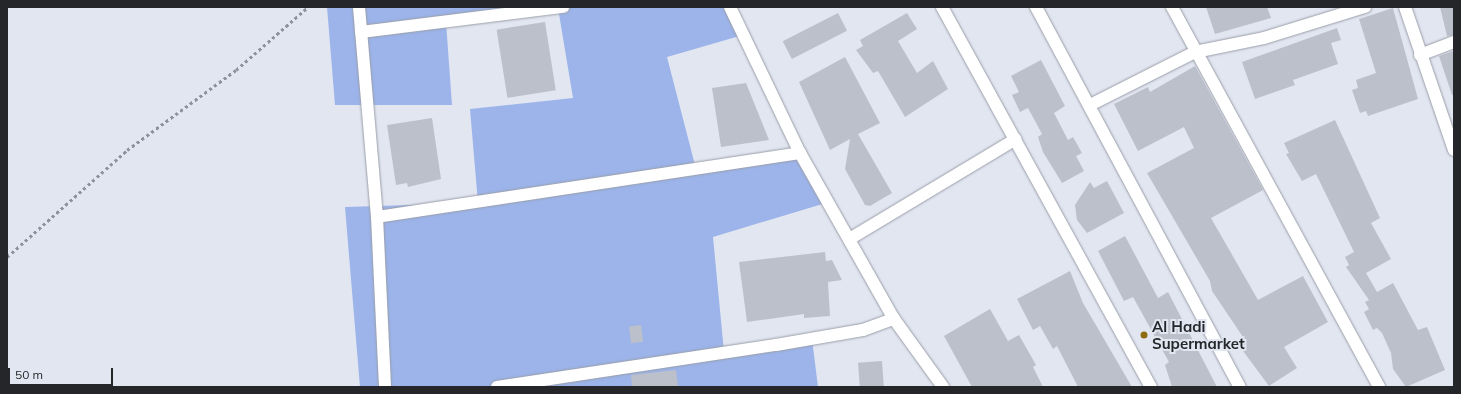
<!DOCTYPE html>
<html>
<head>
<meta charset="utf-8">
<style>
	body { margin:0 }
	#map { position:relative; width:1461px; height:394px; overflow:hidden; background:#e1e6f1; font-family:Mulish,sans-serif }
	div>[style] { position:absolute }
	.green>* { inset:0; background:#9cb4ea }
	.building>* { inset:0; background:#bcc0cb; transform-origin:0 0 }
	.path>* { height:2.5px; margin-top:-1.25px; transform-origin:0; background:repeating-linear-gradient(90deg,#8e929a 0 3px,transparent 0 6px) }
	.roads { filter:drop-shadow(0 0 1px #9a9ea8) drop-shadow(0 0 1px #9a9ea8) }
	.street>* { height:12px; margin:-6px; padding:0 6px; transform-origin:6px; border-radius:6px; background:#fff }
	.dots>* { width:11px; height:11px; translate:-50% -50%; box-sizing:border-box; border:2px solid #e1e6f1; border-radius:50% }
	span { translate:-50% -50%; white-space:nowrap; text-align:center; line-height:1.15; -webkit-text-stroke:4px #e1e6f1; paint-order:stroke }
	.poi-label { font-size:15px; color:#24262a; font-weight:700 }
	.left { translate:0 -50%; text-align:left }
	.frame { position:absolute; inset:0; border:8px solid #24262a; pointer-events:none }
	.scale { position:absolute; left:8px; top:368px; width:105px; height:18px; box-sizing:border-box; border:2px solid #24262a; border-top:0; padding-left:5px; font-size:12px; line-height:14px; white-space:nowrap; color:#24262a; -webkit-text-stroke:3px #e1e6f1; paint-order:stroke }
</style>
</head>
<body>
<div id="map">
	<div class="green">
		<i style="clip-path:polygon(327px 7px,731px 7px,743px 35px,667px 57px,696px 169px,800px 153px,829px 202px,713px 237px,724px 352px,812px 339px,818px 387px,360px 387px,345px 207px,478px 203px,470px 109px,573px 98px,558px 8px,446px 22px,452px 105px,335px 105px)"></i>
	</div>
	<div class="building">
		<i style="clip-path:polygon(1206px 7px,1267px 7px,1271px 18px,1215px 34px)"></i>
		<i style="clip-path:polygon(1440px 7px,1454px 7px,1454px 35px,1447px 36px)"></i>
		<i style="clip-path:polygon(1393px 8px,1418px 99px,1368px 116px,1366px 111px,1360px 113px,1352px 90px,1358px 88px,1356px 80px,1376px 73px,1359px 19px)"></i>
		<i style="left:838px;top:13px;width:20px;height:62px;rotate:63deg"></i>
		<i style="clip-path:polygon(907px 13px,917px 29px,898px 41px,917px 73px,933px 61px,948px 89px,905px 117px,878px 71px,873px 73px,856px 50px,863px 46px,860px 40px)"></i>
		<i style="left:545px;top:22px;width:69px;height:49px;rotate:81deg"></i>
		<i style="clip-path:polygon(1337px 28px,1341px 40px,1331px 43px,1338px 64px,1293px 80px,1295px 85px,1255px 99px,1242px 62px)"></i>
		<i style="clip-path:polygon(1454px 51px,1454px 95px,1452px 95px,1439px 56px)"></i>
		<i style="clip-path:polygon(845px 57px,880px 123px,858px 134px,892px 193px,870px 206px,865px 205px,845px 169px,850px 139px,830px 150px,799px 82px)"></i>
		<i style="clip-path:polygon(1041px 60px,1065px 106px,1054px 113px,1068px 140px,1073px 137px,1082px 153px,1076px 156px,1084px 171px,1062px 183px,1043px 152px,1038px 137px,1042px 134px,1028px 108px,1020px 112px,1012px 95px,1019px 92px,1011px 76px)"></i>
		<i style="clip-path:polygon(1195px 66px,1263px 190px,1211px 218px,1258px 300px,1303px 276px,1328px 322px,1284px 347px,1297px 368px,1269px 386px,1243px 351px,1241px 342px,1245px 340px,1212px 291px,1210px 281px,1147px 173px,1194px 148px,1184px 127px,1138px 151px,1114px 104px,1148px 87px,1150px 92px)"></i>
		<i style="clip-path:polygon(746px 83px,769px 140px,721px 147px,712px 88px)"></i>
		<i style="clip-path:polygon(432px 118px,441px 179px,408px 187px,407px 183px,396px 185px,387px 125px)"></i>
		<i style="clip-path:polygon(1335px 120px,1380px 218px,1371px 223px,1391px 259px,1366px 273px,1377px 292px,1393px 283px,1418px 330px,1427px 327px,1445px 370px,1406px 387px,1393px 369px,1391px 353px,1382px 333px,1377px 328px,1373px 330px,1364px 312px,1369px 309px,1365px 302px,1369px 300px,1346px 267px,1349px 265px,1345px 257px,1354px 252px,1316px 174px,1302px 181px,1286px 154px,1289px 153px,1284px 143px)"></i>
		<i style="clip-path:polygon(1107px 181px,1124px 213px,1087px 233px,1077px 220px,1075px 205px,1090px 182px,1094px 188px)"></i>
		<i style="clip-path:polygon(1125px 236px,1158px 298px,1168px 292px,1217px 387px,1172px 387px,1165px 365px,1169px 362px,1133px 297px,1124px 301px,1098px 251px)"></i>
		<i style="clip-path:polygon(825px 252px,826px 261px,832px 260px,842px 280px,828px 282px,830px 316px,804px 318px,804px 314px,747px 322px,739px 262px)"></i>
		<i style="clip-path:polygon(1070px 271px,1083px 303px,1132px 387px,1078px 387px,1057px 346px,1053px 349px,1040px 326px,1033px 330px,1017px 299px)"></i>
		<i style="clip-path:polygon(990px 309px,1008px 341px,1019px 335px,1036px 365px,1033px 367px,1043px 387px,972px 387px,944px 336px)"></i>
		<i style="left:641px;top:325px;width:17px;height:12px;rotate:83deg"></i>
		<i style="left:882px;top:361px;width:26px;height:24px;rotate:86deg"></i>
		<i style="clip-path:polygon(676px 370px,678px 387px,632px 387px,631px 375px)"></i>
	</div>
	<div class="path">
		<i style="left:7px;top:257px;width:161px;rotate:-41.7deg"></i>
		<i style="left:127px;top:150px;width:135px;rotate:-36.3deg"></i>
		<i style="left:236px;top:70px;width:96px;rotate:-41.2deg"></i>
	</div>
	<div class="roads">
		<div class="street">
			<i style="left:359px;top:7px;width:211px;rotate:85.1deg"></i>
			<i style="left:377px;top:217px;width:170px;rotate:87.3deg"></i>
			<i style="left:730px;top:7px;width:162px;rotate:64.4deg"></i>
			<i style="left:800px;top:153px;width:191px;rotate:60.5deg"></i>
			<i style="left:894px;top:319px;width:84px;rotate:54.2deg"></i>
			<i style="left:942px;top:7px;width:434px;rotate:61.2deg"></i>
			<i style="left:1036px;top:7px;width:431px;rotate:61.8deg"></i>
			<i style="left:1172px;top:7px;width:433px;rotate:61.4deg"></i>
			<i style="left:1405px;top:7px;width:151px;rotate:71.1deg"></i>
			<i style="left:361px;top:32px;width:204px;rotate:-7.1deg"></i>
			<i style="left:1420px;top:55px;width:36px;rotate:-21deg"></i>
			<i style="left:1090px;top:105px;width:118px;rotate:-26.8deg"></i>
			<i style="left:1195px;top:52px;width:70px;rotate:-11.5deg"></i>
			<i style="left:1264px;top:38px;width:106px;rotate:-17.1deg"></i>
			<i style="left:377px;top:217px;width:428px;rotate:-8.6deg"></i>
			<i style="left:851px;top:238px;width:192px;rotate:-31deg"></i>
			<i style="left:497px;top:387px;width:282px;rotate:-8.6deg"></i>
			<i style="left:776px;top:345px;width:88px;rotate:-9.8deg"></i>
			<i style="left:863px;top:330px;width:33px;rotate:-20deg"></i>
		</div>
	</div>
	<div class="dots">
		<i style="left:1144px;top:335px;background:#8d6b0e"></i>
	</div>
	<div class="poi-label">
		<span class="left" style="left:1152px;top:335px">Al Hadi<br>Supermarket</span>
	</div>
	<div class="frame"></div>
	<div class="scale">50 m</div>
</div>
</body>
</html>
